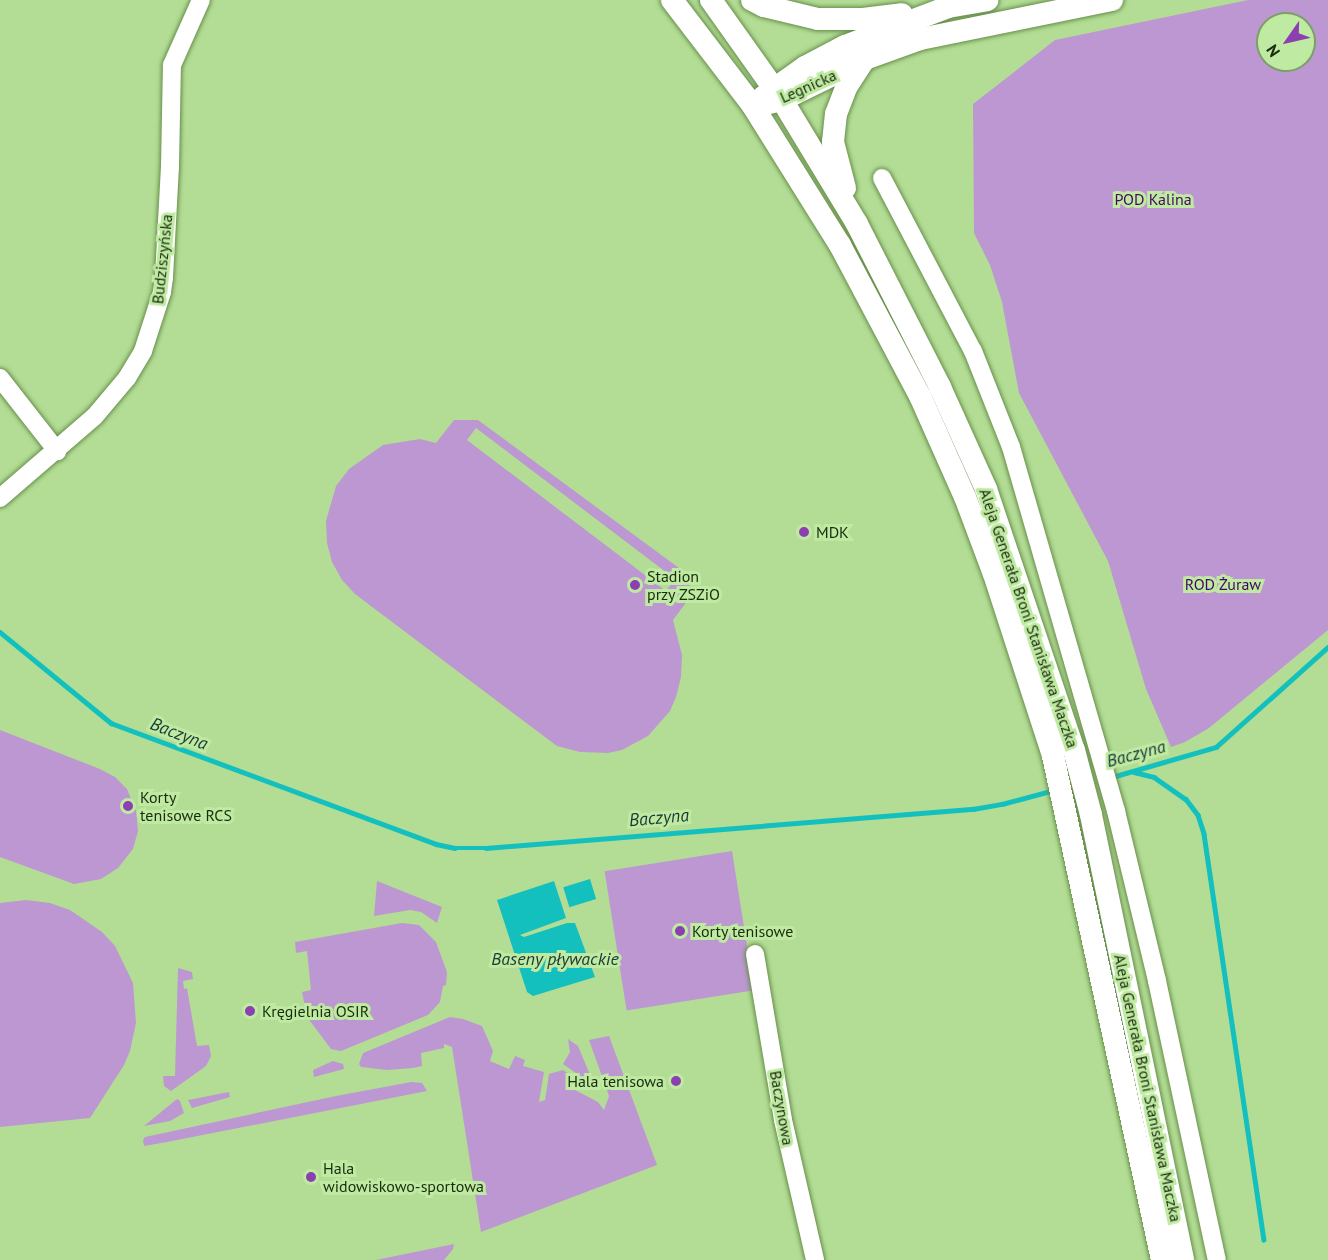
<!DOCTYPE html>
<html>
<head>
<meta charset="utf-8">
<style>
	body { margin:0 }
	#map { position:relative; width:1328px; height:1260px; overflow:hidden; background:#b3dd95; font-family:"PT Sans",sans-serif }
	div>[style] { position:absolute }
	.green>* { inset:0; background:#bd97d2; transform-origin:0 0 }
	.water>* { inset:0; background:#14c0be; transform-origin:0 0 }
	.stream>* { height:4.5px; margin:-2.25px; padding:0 2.25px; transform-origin:2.25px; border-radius:2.25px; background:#14c0be }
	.roads { filter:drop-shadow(0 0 2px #688f4b) drop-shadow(0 0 2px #688f4b) }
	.minor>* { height:18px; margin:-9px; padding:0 9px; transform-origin:9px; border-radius:9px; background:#fff }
	.major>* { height:22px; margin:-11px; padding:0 11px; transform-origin:11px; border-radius:11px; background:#fff }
	.dots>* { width:16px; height:16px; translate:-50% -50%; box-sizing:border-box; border:3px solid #bfeaa2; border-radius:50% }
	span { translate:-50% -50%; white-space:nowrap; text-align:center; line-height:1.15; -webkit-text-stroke:6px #bfeaa2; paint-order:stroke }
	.street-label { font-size:16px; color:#1b2b0e }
	.park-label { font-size:16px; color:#480562 }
	.poi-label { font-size:16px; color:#1b2b0e }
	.left { translate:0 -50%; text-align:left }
	.right { translate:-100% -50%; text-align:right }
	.water-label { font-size:18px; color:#1b3939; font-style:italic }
	.north { position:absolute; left:1256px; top:12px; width:60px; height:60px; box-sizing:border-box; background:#bfeaa2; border:2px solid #7d9e67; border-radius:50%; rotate:236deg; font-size:16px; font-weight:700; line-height:24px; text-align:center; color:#1b2b0e }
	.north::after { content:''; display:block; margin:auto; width:21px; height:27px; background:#8c3fb1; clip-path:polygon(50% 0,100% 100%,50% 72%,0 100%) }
</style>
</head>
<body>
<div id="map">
	<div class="green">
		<i style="clip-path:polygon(evenodd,1248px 0,1328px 0,1328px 630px,1209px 728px,1185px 742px,1171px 747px,1146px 689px,1108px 561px,1019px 393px,1002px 302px,990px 265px,974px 233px,973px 104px,1055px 40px,1248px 0,1268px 24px,1304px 24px,1304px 60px,1268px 60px,1268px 24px)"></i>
		<i style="clip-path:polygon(evenodd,454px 420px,478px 420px,679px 568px,694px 592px,673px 620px,682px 655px,681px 677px,676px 697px,670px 711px,648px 736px,622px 750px,608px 753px,580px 752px,557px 746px,355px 594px,342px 580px,332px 562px,327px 543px,326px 521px,336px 486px,349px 469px,383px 445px,420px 439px,436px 443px,454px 420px,476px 428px,675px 579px,666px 591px,467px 440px,476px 428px)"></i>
		<i style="clip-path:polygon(0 730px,100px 769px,115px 777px,127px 789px,136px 811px,138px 831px,133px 849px,118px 868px,101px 879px,74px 884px,0 857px)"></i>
		<i style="left:732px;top:851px;width:141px;height:129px;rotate:81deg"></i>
		<i style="clip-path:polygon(377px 881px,442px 907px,437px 923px,421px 912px,410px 910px,374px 916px)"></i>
		<i style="clip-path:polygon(26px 900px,50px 903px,70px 910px,102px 932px,115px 946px,133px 983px,136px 1023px,130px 1051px,124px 1065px,90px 1118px,0 1127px,0 903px)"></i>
		<i style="clip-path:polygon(402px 923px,419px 925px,436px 942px,447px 972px,446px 985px,443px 986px,440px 1002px,428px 1015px,341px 1051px,331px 1049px,307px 1017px,302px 992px,311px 990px,307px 951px,296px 953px,295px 942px)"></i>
		<i style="clip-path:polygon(178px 968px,192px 972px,193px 979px,183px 981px,184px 989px,187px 988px,197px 1046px,209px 1045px,211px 1056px,206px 1066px,171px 1091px,164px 1086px,163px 1076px,175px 1076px)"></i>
		<i style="clip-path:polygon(450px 1017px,463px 1019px,482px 1026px,493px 1051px,490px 1061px,509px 1069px,515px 1056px,525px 1060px,523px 1066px,544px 1072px,539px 1102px,545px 1100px,549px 1074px,563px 1070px,585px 1084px,575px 1090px,598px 1102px,604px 1110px,609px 1096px,589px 1040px,609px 1036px,657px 1165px,481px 1232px,452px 1047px,444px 1044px,444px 1048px,421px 1053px,422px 1066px,413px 1068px,387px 1070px,361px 1067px,359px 1064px,363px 1053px)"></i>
		<i style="clip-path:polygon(568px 1039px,578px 1046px,593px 1082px,590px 1083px,563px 1064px,570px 1052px)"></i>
		<i style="clip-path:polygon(333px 1061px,343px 1064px,344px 1069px,314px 1077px,313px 1070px)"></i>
		<i style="clip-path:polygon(411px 1082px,422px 1083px,427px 1091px,167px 1142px,144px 1146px,143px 1140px,145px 1137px,336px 1096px)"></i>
		<i style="clip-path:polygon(229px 1092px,230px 1097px,192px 1108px,188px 1100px)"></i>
		<i style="clip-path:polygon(177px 1099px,180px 1101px,184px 1113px,170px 1121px,144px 1126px)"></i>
		<i style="clip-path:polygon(454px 1244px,453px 1249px,444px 1260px,376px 1260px)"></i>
	</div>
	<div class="water">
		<i style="left:590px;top:879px;width:21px;height:28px;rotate:73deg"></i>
		<i style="clip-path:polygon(554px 881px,566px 918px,520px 935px,524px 937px,567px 923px,575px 923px,595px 977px,533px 996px,527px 992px,497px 900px)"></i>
	</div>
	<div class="stream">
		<i style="left:0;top:632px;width:144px;rotate:39.3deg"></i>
		<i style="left:111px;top:723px;width:347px;rotate:20.4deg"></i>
		<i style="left:436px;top:844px;width:19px;rotate:12deg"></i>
		<i style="left:455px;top:848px;width:31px"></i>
		<i style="left:486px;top:848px;width:489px;rotate:-4.6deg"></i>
		<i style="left:973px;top:809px;width:29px;rotate:-10deg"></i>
		<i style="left:1002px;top:804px;width:54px;rotate:-15.1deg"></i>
		<i style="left:1134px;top:772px;width:21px;rotate:14deg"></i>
		<i style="left:1154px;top:777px;width:39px;rotate:35deg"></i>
		<i style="left:1186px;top:799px;width:20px;rotate:53deg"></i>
		<i style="left:1198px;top:815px;width:20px;rotate:72deg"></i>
		<i style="left:1204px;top:834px;width:410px;rotate:81.6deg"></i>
		<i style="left:1112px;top:777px;width:108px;rotate:-16.1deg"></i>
		<i style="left:1216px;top:747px;width:150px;rotate:-41.8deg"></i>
	</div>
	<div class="roads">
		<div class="minor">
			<i style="left:882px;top:178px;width:195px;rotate:62.3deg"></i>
			<i style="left:973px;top:351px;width:103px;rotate:68.4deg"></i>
			<i style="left:1011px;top:447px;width:379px;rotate:73.9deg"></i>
			<i style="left:1116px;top:811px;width:175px;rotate:76.4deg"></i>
			<i style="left:1157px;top:981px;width:285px;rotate:77.9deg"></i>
			<i style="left:0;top:378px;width:93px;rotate:52deg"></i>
			<i style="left:0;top:498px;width:125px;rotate:-40.8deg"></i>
			<i style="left:95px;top:416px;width:50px;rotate:-49.9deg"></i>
			<i style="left:127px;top:378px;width:31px;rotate:-59deg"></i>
			<i style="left:143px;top:351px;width:62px;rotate:-72.1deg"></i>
			<i style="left:162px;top:292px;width:15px;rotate:-82deg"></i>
			<i style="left:164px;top:277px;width:111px;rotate:-86.9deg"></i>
			<i style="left:170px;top:166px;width:101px;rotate:-88.9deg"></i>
			<i style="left:172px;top:65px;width:71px;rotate:-66deg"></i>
			<i style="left:755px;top:954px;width:168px;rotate:80.4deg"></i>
			<i style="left:783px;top:1120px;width:144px;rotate:77.1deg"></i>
		</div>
		<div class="major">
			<i style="left:672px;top:0;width:133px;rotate:52.6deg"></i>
			<i style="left:753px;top:106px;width:164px;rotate:58deg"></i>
			<i style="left:840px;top:245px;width:171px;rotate:62.1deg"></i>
			<i style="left:920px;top:396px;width:111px;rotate:66deg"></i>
			<i style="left:965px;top:497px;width:82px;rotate:69.4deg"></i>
			<i style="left:994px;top:574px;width:191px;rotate:72deg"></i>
			<i style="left:1053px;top:756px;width:516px;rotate:77.8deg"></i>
			<i style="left:711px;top:0;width:123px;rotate:54.6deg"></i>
			<i style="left:782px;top:100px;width:145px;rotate:58.8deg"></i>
			<i style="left:857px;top:224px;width:183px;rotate:63deg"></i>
			<i style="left:940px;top:387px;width:112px;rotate:65.7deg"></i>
			<i style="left:986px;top:489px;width:275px;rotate:71.4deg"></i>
			<i style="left:1074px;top:750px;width:67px;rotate:75.3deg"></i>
			<i style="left:1091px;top:815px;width:454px;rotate:78.3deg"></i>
			<i style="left:752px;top:0;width:13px;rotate:27deg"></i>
			<i style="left:764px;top:6px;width:56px;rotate:13.5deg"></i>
			<i style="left:818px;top:19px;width:45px"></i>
			<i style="left:863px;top:19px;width:39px;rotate:-7deg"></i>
			<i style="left:763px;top:97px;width:52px;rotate:-35.5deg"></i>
			<i style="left:805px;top:67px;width:45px;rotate:-27.7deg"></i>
			<i style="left:845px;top:46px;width:110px;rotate:-20.7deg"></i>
			<i style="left:948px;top:7px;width:40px;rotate:-10deg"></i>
			<i style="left:769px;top:103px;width:13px;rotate:-13deg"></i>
			<i style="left:782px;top:100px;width:93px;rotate:-26.3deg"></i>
			<i style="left:865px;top:59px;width:59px;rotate:-20deg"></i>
			<i style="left:920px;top:39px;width:196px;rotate:-11.5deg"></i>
			<i style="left:845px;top:188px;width:48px;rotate:-104.6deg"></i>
			<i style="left:833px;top:142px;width:28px;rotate:-84deg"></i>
			<i style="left:836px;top:114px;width:30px;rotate:-69deg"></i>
			<i style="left:847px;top:86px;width:31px;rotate:-57deg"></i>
		</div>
	</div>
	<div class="dots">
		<i style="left:804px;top:532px;background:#8c3fb1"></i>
		<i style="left:635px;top:585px;background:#8c3fb1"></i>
		<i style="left:128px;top:806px;background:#8c3fb1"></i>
		<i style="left:680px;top:931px;background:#8c3fb1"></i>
		<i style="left:250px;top:1011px;background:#8c3fb1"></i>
		<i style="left:676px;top:1081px;background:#8c3fb1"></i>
		<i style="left:311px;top:1177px;background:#8c3fb1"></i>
	</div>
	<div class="street-label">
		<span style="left:808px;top:86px;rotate:-24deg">Legnicka</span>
		<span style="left:162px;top:259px;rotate:-84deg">Budziszyńska</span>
		<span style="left:1029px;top:618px;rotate:71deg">Aleja Generała Broni Stanisława Maczka</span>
		<span style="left:1148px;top:1088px;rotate:78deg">Aleja Generała Broni Stanisława Maczka</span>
		<span style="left:782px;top:1108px;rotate:80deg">Baczynowa</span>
	</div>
	<div class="park-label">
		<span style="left:1153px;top:199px">POD Kalina</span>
		<span style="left:1223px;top:584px">ROD Żuraw</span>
	</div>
	<div class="poi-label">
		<span class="left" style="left:816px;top:532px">MDK</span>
		<span class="left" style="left:647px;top:585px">Stadion<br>przy ZSZiO</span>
		<span class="left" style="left:140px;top:806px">Korty<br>tenisowe RCS</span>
		<span class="left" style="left:692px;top:931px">Korty tenisowe</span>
		<span class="left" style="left:262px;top:1011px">Kręgielnia OSIR</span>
		<span class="right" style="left:664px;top:1081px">Hala tenisowa</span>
		<span class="left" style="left:323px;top:1177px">Hala<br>widowiskowo-sportowa</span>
	</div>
	<div class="water-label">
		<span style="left:179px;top:734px;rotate:21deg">Baczyna</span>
		<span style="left:1136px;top:754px;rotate:-15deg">Baczyna</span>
		<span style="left:659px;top:818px;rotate:-5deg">Baczyna</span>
		<span style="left:555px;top:959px">Baseny pływackie</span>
	</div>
	<div class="north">N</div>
</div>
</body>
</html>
